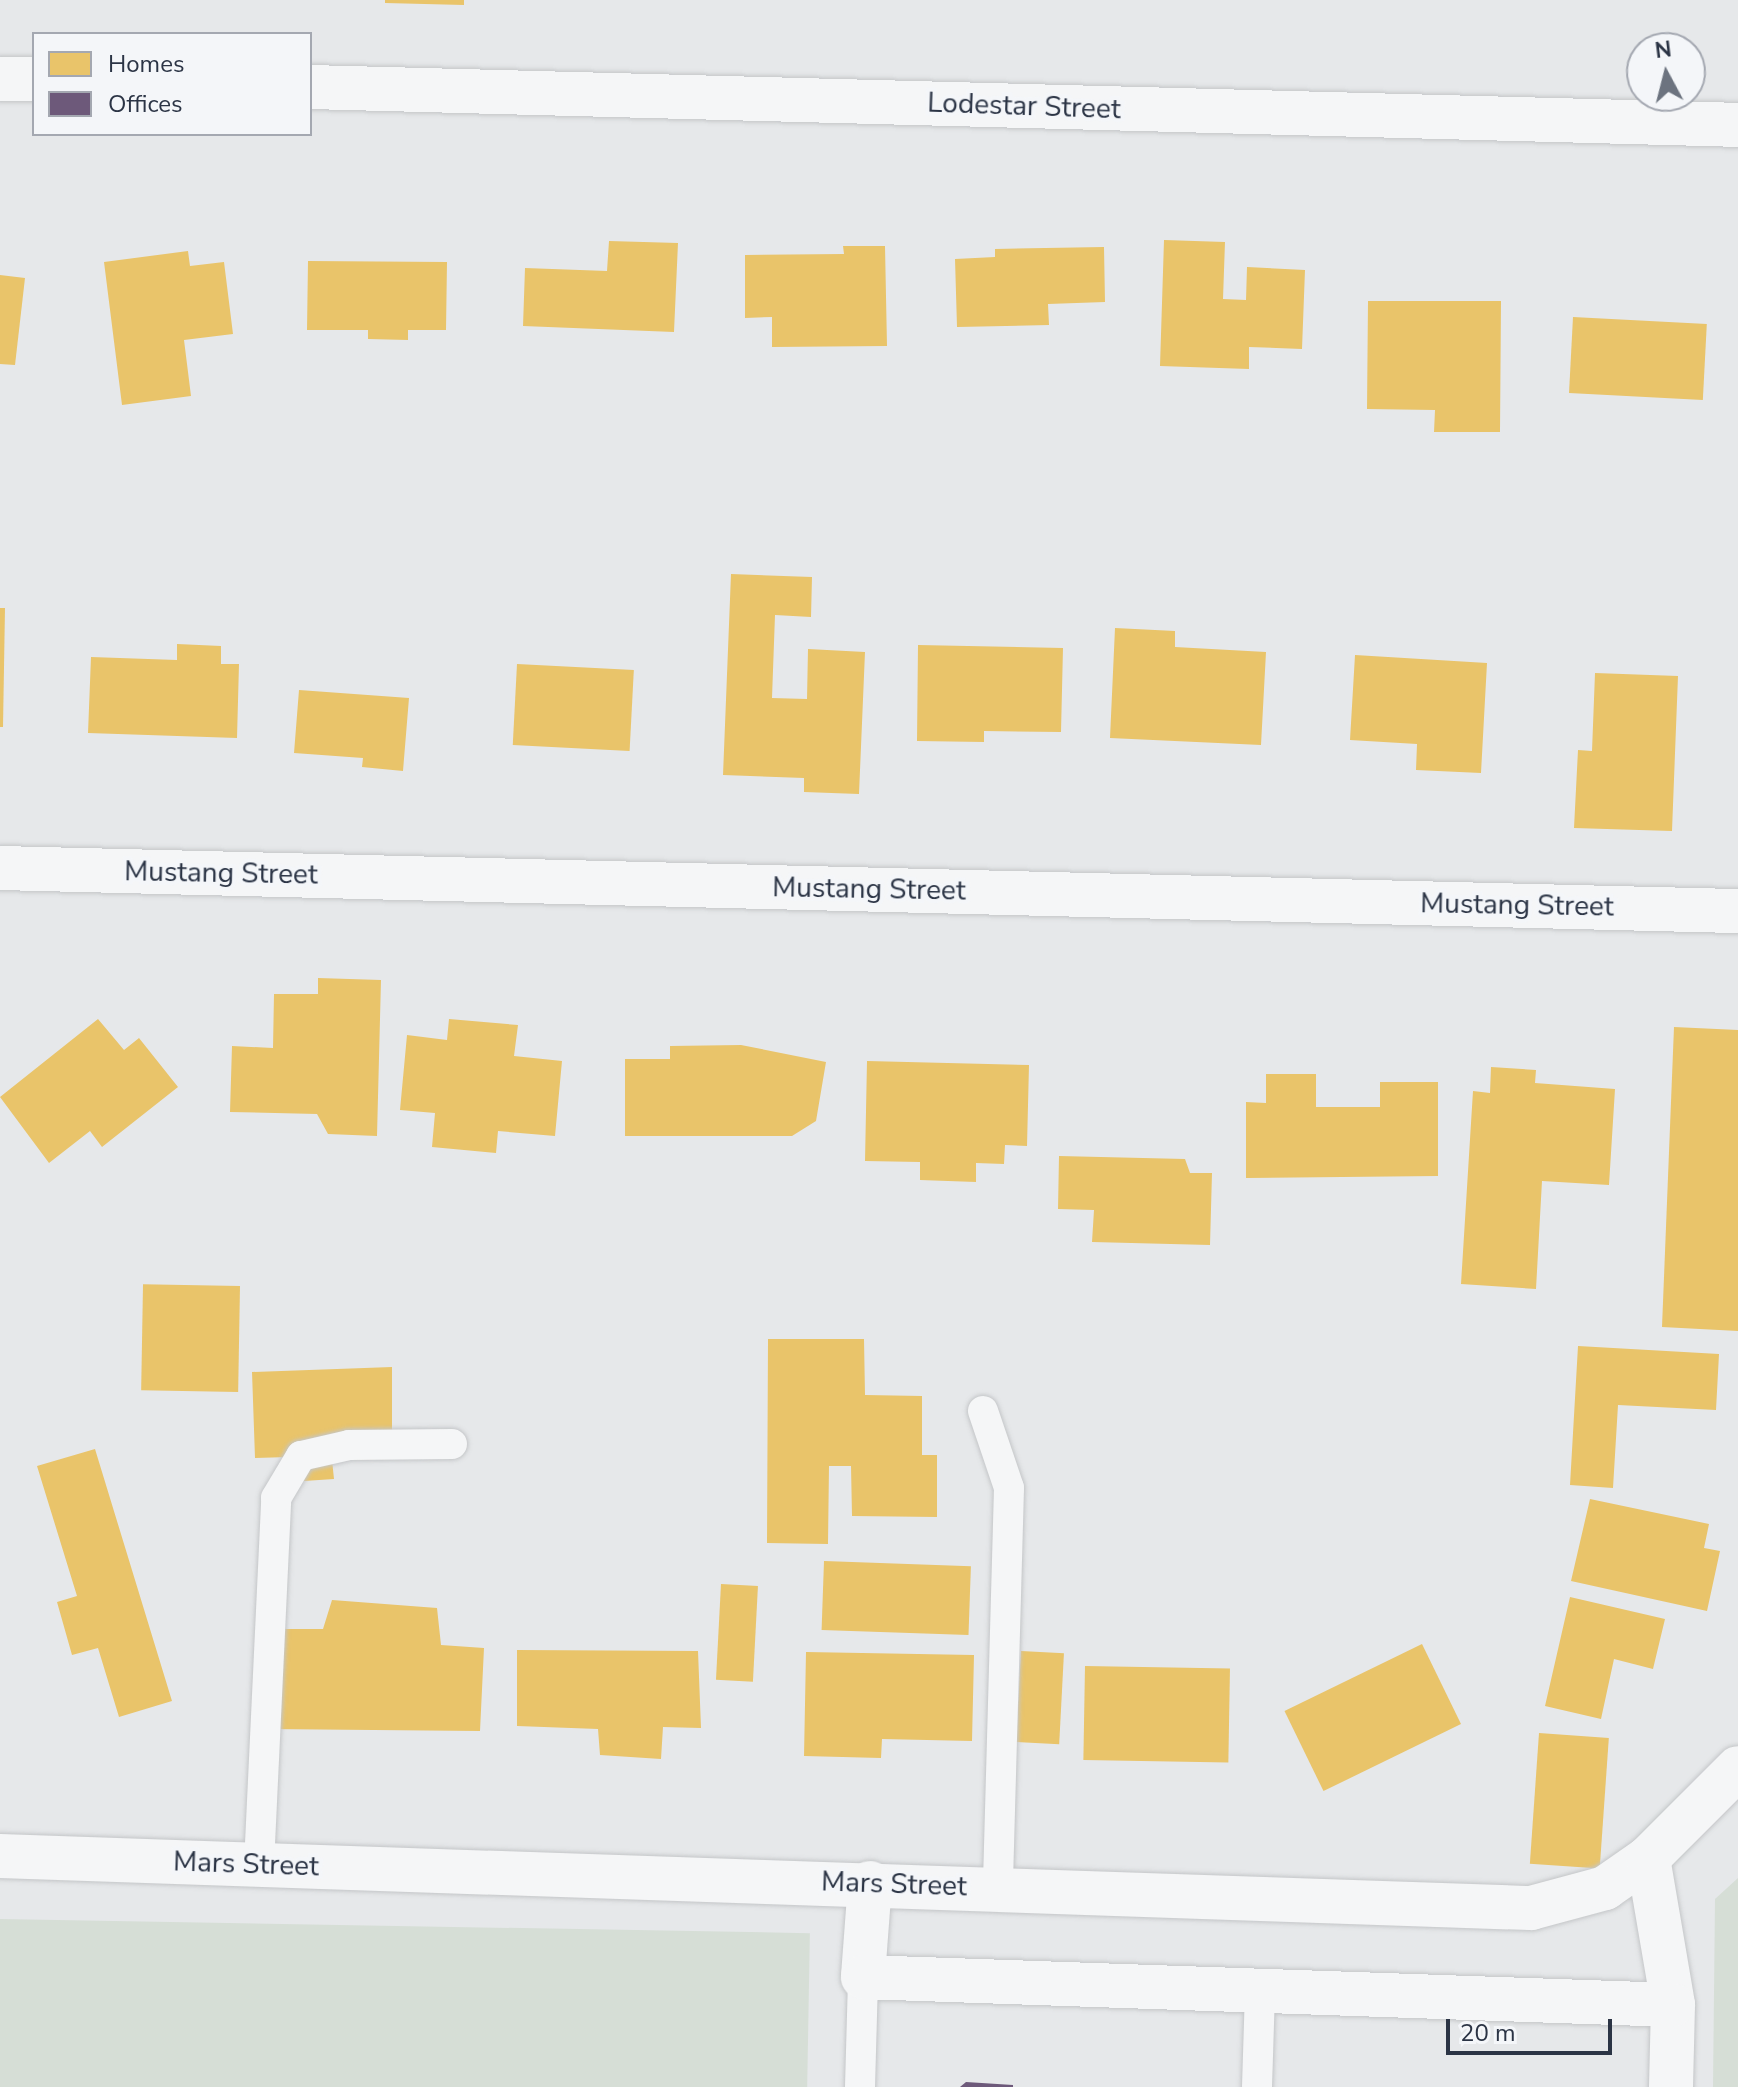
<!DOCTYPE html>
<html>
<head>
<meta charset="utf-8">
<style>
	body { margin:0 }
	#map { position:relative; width:1738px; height:2087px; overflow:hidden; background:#e6e8ea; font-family:"Nunito Sans",sans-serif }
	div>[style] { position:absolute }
	.green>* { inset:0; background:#d6ded6; transform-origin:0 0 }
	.homes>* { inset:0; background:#e9c46a; transform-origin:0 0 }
	.offices>* { inset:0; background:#6d597a }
	.roads { filter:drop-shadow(0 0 2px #c4c6c8) drop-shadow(0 0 2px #c4c6c8) }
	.lane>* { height:30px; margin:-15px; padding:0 15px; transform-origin:15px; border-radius:15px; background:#f5f6f7 }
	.street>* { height:44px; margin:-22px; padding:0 22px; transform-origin:22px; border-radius:22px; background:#f5f6f7 }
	span { translate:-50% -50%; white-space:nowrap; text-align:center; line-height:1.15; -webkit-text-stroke:8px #f4f6f9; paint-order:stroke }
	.street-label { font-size:28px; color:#2b3445 }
	.legend { position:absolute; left:32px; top:32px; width:280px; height:104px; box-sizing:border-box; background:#f4f6f9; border:2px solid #a4a8b1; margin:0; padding:10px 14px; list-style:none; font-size:24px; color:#2b3445 }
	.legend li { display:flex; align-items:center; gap:16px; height:40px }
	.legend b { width:40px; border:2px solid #a4a8b1 }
	.north { position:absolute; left:1626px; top:32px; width:80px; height:80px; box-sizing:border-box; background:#f4f6f9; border:2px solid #a4a8b1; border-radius:50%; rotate:353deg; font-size:22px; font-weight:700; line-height:32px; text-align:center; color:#2b3445 }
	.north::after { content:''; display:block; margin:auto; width:28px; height:36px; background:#6c737f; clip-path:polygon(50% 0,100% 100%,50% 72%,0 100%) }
	.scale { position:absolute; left:1446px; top:2019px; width:166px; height:36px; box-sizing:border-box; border:4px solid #2b3445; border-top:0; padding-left:10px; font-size:24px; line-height:28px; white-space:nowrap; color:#2b3445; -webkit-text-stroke:6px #f4f6f9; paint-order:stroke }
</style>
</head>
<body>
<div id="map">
	<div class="green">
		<i style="clip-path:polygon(1738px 1878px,1738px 2087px,1713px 2087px,1715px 1899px)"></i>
		<i style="left:0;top:1919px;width:810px;height:168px;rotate:1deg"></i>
	</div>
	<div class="homes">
		<i style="clip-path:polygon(385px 0,464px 0,464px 5px,385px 3px)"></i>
		<i style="clip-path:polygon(1164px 240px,1225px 242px,1223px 299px,1246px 300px,1247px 267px,1305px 270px,1302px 349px,1249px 347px,1249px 369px,1160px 366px)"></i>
		<i style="clip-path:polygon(609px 241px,678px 243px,674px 332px,523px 326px,525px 268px,607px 271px)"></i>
		<i style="clip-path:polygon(843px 246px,885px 246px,887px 346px,772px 347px,772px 317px,745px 318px,745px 255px,844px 254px)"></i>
		<i style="clip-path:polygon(1104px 247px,1105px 302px,1048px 304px,1049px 325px,957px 327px,955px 259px,995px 257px,995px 249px)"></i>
		<i style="clip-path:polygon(188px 251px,190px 266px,224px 262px,233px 334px,184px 340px,191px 396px,122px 405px,104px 262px)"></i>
		<i style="clip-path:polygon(308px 261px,447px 262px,446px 330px,408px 330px,408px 340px,368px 339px,368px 330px,307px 330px)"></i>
		<i style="clip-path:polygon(0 275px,25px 278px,15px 365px,0 364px)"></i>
		<i style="clip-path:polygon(1368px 301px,1501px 301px,1500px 432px,1434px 432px,1435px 410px,1367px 409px)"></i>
		<i style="left:1573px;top:317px;width:134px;height:76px;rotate:3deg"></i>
		<i style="clip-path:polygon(731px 574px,812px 577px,811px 617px,775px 615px,772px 698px,807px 699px,808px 649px,865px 652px,859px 794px,804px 792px,804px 778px,723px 775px)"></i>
		<i style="clip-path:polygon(0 608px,5px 608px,3px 727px,0 727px)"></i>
		<i style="clip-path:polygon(1115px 628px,1175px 631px,1175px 647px,1266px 652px,1261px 745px,1110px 738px)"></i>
		<i style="clip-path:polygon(177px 644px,221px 646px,221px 664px,239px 664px,237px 738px,88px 733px,91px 657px,177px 660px)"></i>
		<i style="clip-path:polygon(918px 645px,1063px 648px,1061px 732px,984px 731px,984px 742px,917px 741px)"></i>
		<i style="clip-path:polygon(1355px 655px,1487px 663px,1481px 773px,1416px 770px,1417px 744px,1350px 740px)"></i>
		<i style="left:517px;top:664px;width:117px;height:81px;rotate:3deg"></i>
		<i style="clip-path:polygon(1595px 673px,1678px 676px,1672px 831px,1574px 828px,1578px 750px,1592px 751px)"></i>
		<i style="clip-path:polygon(299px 690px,409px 698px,403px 771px,362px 767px,363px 758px,294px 753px)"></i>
		<i style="clip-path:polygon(318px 978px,381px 980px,377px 1136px,328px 1134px,317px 1114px,230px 1112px,232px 1046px,273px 1048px,274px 994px,318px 994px)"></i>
		<i style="clip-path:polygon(98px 1019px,124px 1050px,139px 1038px,178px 1087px,102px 1147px,90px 1131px,49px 1163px,0 1097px)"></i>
		<i style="clip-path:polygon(449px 1019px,518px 1025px,514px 1056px,562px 1061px,555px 1136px,498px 1131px,496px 1153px,432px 1147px,435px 1113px,400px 1110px,407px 1035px,447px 1040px)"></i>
		<i style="clip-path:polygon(1674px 1027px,1738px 1030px,1738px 1331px,1662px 1327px)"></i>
		<i style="clip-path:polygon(741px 1045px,826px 1062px,816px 1121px,792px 1136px,625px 1136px,625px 1059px,670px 1059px,670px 1046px)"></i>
		<i style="clip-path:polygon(867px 1061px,1029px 1065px,1027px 1146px,1005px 1145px,1004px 1164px,976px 1163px,976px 1182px,920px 1180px,920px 1162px,865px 1161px)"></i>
		<i style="clip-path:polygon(1491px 1067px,1536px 1070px,1535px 1083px,1615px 1089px,1609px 1185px,1542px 1181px,1536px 1289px,1461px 1284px,1473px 1091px,1490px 1093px)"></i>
		<i style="clip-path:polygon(1266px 1074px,1316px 1074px,1316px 1107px,1380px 1107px,1380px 1082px,1438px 1082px,1438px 1176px,1246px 1178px,1246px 1102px,1266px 1103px)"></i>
		<i style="clip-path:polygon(1059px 1156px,1185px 1159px,1190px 1173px,1212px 1173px,1210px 1245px,1092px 1242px,1094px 1210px,1058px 1209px)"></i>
		<i style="left:240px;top:1286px;width:106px;height:97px;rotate:91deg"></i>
		<i style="clip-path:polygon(768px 1339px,864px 1339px,865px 1395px,922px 1396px,922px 1455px,937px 1455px,937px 1517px,852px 1516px,851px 1466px,829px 1466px,828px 1544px,767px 1543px)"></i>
		<i style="clip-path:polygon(1578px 1346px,1719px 1354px,1716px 1410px,1618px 1405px,1613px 1488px,1570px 1485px)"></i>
		<i style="clip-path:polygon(392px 1367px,392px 1459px,332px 1460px,334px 1479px,289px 1482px,289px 1457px,255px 1458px,252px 1372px)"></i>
		<i style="clip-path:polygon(95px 1449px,172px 1701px,119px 1717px,98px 1648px,72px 1655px,57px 1602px,77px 1596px,37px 1466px)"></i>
		<i style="clip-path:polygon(1590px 1499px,1709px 1524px,1704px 1548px,1720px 1551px,1707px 1611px,1571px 1581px)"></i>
		<i style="left:824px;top:1561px;width:147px;height:69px;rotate:2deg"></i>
		<i style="left:721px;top:1584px;width:37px;height:96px;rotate:3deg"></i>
		<i style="clip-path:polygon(1570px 1597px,1665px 1619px,1653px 1669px,1614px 1659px,1601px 1719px,1545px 1706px)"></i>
		<i style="clip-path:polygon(332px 1600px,437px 1608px,441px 1645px,484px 1648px,480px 1731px,267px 1729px,274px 1629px,323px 1629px)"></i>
		<i style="left:1422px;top:1644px;width:89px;height:153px;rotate:64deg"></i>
		<i style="clip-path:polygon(517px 1650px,698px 1651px,701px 1728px,663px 1727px,661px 1759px,600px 1755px,598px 1729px,517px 1726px)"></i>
		<i style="left:1021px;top:1651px;width:43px;height:91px;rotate:3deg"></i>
		<i style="clip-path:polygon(806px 1652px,974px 1655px,972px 1741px,882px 1739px,881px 1758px,804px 1756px)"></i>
		<i style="left:1085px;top:1666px;width:145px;height:94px;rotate:1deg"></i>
		<i style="left:1539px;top:1733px;width:70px;height:131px;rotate:4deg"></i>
	</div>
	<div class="offices">
		<i style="clip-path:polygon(966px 2082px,1013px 2085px,1013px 2087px,960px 2087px)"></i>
	</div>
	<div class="roads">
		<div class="lane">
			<i style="left:983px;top:1411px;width:81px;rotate:71.3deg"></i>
			<i style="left:1009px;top:1488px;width:400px;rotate:91.6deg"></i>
			<i style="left:259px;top:1865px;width:367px;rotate:-87.3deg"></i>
			<i style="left:276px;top:1498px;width:49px;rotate:-59.2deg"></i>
			<i style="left:301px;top:1456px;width:49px;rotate:-12.9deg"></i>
			<i style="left:349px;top:1445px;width:103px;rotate:-0.6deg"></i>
			<i style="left:860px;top:2087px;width:110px;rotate:-88.4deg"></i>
			<i style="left:1257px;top:2087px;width:97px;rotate:-88.2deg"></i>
		</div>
		<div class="street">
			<i style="left:0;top:79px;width:34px"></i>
			<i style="left:310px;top:87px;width:1429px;rotate:1.52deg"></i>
			<i style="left:0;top:868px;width:1739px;rotate:1.42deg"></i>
			<i style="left:0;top:1856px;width:1532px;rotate:1.95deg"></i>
			<i style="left:1531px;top:1908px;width:77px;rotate:-15.1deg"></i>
			<i style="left:1605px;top:1888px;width:52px;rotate:-34.9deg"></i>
			<i style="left:1648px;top:1858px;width:127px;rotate:-45deg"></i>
			<i style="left:1648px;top:1858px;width:149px;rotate:80.3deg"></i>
			<i style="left:1673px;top:2005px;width:82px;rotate:91.4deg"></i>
			<i style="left:870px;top:1883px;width:94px;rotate:94.3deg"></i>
			<i style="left:863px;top:1977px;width:810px;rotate:1.98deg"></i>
		</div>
	</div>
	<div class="street-label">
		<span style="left:1024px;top:106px;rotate:2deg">Lodestar Street</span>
		<span style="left:221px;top:873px;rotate:1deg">Mustang Street</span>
		<span style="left:869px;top:889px;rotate:1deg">Mustang Street</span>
		<span style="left:1517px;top:905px;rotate:1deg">Mustang Street</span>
		<span style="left:246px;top:1864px;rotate:2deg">Mars Street</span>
		<span style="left:894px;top:1884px;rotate:2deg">Mars Street</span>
	</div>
	<ul class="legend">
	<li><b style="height:22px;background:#e9c46a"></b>Homes</li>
	<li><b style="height:22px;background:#6d597a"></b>Offices</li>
	</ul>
	<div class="north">N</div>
	<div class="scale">20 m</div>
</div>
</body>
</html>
